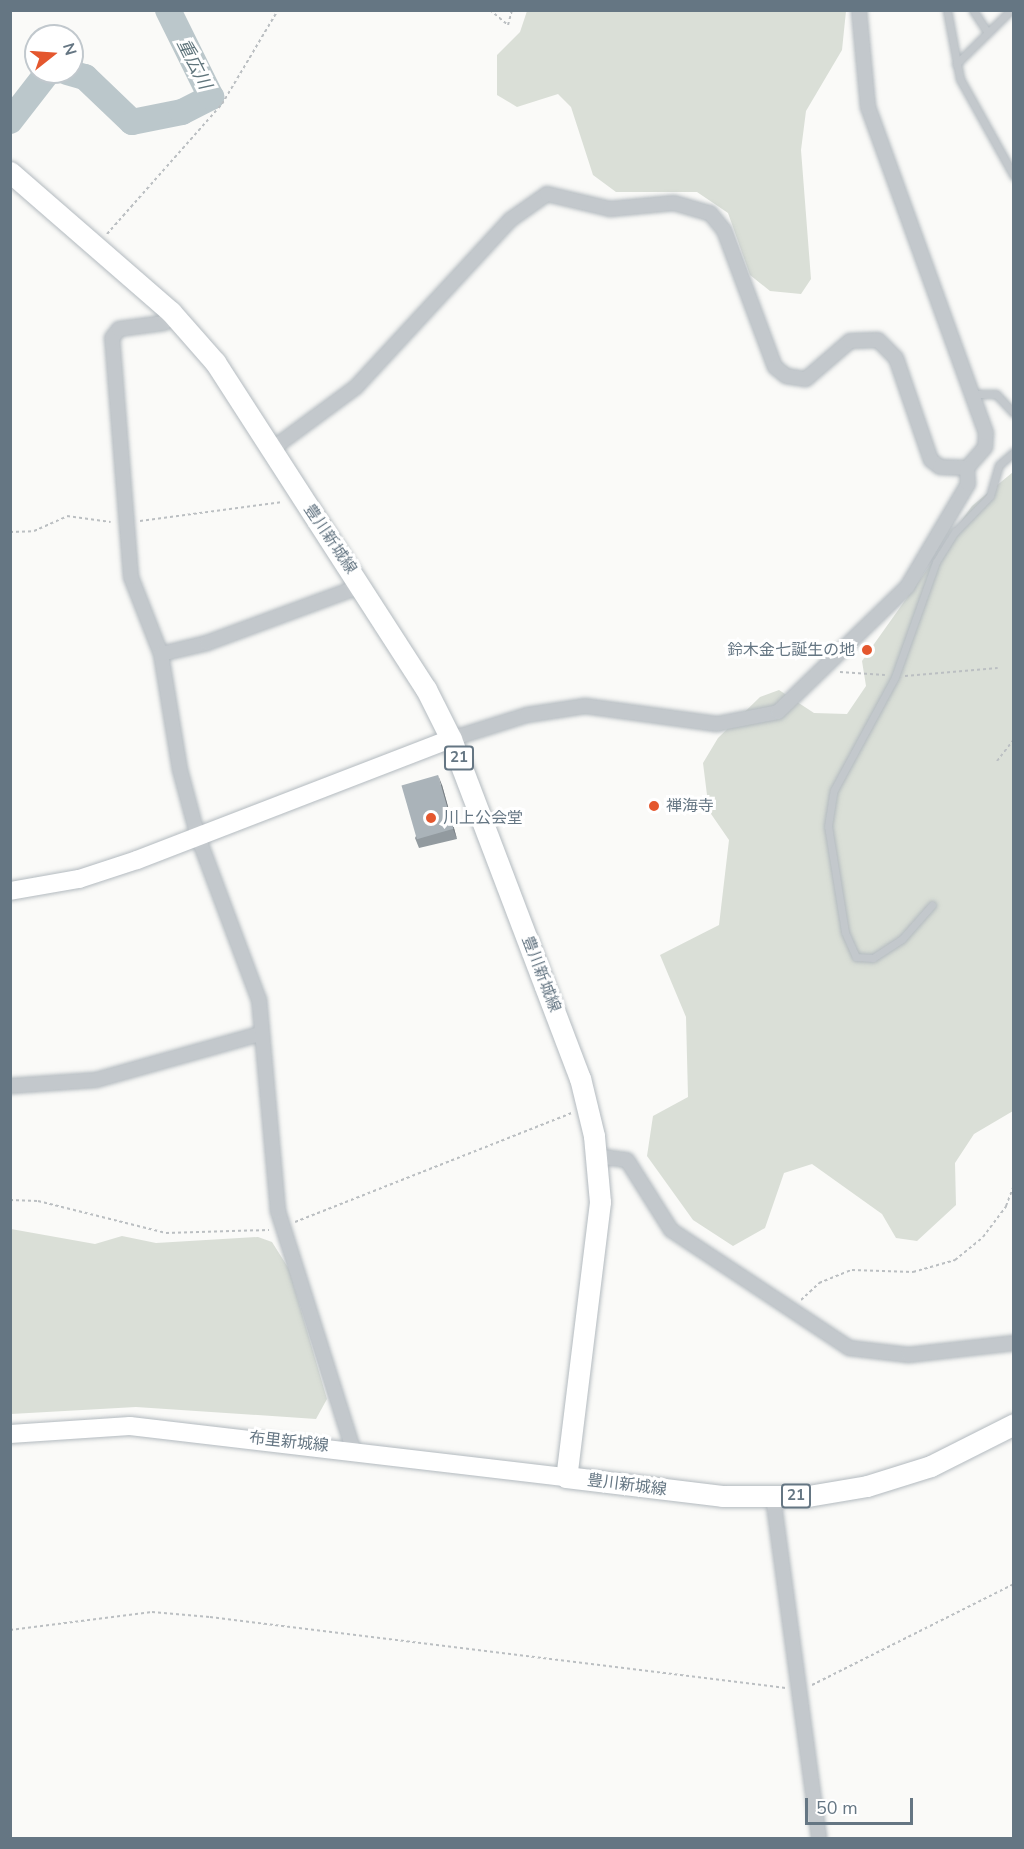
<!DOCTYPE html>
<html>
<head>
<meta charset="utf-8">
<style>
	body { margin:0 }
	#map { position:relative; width:1024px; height:1849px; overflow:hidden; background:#fafaf8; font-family:"Nunito Sans","Noto Sans JP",sans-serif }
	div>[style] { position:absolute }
	.green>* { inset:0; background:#dadfd7 }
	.river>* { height:26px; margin:-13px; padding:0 13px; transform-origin:13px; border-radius:13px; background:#bbc7cb }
	.path>* { height:2px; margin-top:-1px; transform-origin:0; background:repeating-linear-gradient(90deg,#bbbfc2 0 3px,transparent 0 6px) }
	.roads { filter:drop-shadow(0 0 2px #b3babf) drop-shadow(0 0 2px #b3babf) }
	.lane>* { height:7px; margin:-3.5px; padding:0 3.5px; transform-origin:3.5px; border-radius:3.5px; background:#c3c8cc }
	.street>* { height:14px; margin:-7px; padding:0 7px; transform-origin:7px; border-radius:7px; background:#c3c8cc }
	.secondary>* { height:18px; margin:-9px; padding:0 9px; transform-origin:9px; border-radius:9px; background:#fff }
	.primary>* { height:21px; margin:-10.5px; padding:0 10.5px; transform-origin:10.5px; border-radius:10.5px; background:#fff }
	.wall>* { inset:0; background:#929a9f }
	.shaded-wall>* { inset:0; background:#777d82 }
	.building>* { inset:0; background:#aab3b9; transform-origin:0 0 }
	.dots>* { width:16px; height:16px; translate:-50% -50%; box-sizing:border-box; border:3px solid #fff; border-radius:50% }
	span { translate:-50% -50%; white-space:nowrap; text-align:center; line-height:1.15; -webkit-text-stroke:6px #fff; paint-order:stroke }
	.shield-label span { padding:2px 4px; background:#fff; border:2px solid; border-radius:4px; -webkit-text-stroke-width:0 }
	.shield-label { font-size:15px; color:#657683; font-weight:700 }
	.street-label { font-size:16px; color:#657683 }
	.poi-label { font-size:16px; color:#657683 }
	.right { translate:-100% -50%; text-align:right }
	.left { translate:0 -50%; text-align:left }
	.water-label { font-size:18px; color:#60757c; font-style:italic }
	.frame { position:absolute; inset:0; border:12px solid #657683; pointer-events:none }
	.north { position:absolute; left:24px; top:24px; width:60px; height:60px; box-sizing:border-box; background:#fff; border:2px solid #c1c8cd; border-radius:50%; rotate:73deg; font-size:16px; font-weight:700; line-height:24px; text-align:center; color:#657683 }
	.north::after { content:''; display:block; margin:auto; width:21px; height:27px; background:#e4572e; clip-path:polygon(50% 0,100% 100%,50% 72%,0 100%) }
	.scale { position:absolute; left:805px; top:1798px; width:108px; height:27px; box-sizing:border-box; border:3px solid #657683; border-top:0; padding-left:8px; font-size:18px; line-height:21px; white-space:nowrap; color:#657683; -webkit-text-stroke:4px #fff; paint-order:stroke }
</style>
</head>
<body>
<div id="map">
	<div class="green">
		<i style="clip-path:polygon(527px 11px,846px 11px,842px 50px,806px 111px,801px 150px,811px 279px,801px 294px,770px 291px,750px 275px,728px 213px,697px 192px,616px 192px,593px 175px,571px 107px,558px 94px,517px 107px,497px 95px,497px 55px,520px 32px)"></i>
		<i style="clip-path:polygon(1013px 472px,1013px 1111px,974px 1134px,955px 1163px,956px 1205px,917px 1241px,896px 1238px,882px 1214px,812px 1164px,784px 1173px,765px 1228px,733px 1246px,693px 1220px,647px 1156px,653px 1116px,688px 1097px,686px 1017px,660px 955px,719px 925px,729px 840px,709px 811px,703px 763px,718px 738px,760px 697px,779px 690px,814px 713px,847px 714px,866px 686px,862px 661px,972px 506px)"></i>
		<i style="clip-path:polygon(11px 1229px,95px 1244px,122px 1236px,156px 1243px,258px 1237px,272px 1242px,289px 1269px,327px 1399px,316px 1419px,136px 1407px,11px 1414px)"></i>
	</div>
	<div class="river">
		<i style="left:67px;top:72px;width:19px;rotate:16deg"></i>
		<i style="left:85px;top:77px;width:65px;rotate:43.8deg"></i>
		<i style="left:132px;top:122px;width:51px;rotate:-11.3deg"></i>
		<i style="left:182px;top:112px;width:33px;rotate:-27deg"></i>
		<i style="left:211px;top:97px;width:97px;rotate:-116.3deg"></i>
		<i style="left:10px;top:121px;width:62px;rotate:-52.2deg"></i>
	</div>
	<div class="path">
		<i style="left:490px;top:10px;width:23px;rotate:40deg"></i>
		<i style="left:508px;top:25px;width:16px;rotate:-75deg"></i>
		<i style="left:107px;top:234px;width:174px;rotate:-48.5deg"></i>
		<i style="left:222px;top:104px;width:109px;rotate:-59.2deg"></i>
		<i style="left:140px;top:521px;width:144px;rotate:-7.6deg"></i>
		<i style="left:10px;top:532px;width:24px;rotate:-2deg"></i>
		<i style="left:34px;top:531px;width:36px;rotate:-24deg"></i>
		<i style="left:67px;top:516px;width:44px;rotate:7.8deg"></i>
		<i style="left:840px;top:672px;width:45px;rotate:3.8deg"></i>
		<i style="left:905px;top:676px;width:93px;rotate:-4.9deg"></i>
		<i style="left:997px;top:761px;width:28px;rotate:-52deg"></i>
		<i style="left:10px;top:1200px;width:28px;rotate:2deg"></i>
		<i style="left:38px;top:1201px;width:132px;rotate:14deg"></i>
		<i style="left:166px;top:1233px;width:103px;rotate:-1.7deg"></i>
		<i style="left:295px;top:1222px;width:298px;rotate:-21.5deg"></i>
		<i style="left:801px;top:1300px;width:25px;rotate:-43deg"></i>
		<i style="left:819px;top:1283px;width:35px;rotate:-22deg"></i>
		<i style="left:852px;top:1270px;width:61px;rotate:1.9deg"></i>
		<i style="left:913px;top:1272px;width:44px;rotate:-15.9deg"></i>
		<i style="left:955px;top:1260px;width:36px;rotate:-39deg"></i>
		<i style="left:983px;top:1237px;width:39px;rotate:-53deg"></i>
		<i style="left:1006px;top:1206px;width:22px;rotate:-69deg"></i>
		<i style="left:10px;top:1630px;width:143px;rotate:-7.2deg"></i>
		<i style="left:152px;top:1612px;width:58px;rotate:4.9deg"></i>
		<i style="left:210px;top:1617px;width:580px;rotate:7.03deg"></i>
		<i style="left:812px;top:1685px;width:226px;rotate:-26.6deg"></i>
	</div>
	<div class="roads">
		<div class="lane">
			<i style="left:947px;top:10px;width:70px;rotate:79.3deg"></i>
			<i style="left:960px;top:79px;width:111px;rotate:60.9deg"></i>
			<i style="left:973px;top:10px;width:27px;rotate:57deg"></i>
			<i style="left:956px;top:64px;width:77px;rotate:-44.5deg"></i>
			<i style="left:973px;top:394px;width:23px"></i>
			<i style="left:996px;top:394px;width:26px;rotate:47deg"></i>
			<i style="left:932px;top:905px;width:45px;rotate:131.4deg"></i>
			<i style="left:902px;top:939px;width:35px;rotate:147deg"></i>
			<i style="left:873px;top:958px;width:17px;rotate:-177deg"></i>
			<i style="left:856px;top:957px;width:27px;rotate:-114deg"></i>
			<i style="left:845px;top:932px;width:107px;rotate:-99.1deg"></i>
			<i style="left:828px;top:826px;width:36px;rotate:-81deg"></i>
			<i style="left:834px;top:790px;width:128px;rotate:-61.6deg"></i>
			<i style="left:895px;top:677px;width:122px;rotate:-70.4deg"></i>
			<i style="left:936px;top:562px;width:36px;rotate:-58deg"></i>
			<i style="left:955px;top:532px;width:50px;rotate:-45.8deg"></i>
			<i style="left:990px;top:496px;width:32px;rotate:-74deg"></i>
			<i style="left:999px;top:465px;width:20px;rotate:-41deg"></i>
		</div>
		<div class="street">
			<i style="left:272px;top:449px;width:104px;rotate:-36.4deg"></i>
			<i style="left:356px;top:387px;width:227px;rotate:-47.3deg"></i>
			<i style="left:510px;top:220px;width:45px;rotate:-35.1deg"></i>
			<i style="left:547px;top:194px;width:65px;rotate:13.4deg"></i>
			<i style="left:610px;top:209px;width:64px;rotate:-5.4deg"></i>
			<i style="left:674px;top:203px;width:37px;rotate:16deg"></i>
			<i style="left:710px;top:213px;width:22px;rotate:51deg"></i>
			<i style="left:724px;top:230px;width:146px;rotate:69.6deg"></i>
			<i style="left:775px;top:367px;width:14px;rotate:39deg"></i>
			<i style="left:786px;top:376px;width:20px;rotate:9deg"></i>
			<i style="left:806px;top:379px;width:58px;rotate:-40.8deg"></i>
			<i style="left:850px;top:341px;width:28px;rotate:-2deg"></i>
			<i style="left:878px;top:340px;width:25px;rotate:45deg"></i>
			<i style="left:896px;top:358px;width:108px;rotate:71.1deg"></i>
			<i style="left:931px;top:460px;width:11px;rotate:38deg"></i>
			<i style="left:940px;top:467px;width:27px;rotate:2deg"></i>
			<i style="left:967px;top:468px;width:28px;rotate:-49deg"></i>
			<i style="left:985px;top:447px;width:14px;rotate:-86deg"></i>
			<i style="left:986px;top:433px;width:347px;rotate:-109.9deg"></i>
			<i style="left:868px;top:107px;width:97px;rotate:-95.3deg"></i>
			<i style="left:161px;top:654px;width:83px;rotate:-111.3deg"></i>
			<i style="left:131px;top:577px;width:240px;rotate:-94.5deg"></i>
			<i style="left:112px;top:338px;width:11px;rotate:-52deg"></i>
			<i style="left:119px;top:329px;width:45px;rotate:-7.6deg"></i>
			<i style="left:164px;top:323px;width:13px;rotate:-58deg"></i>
			<i style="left:451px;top:739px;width:80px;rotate:-17.5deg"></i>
			<i style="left:527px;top:715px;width:59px;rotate:-8.8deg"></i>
			<i style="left:585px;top:706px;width:133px;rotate:7.8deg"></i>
			<i style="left:717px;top:724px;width:62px;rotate:-11.1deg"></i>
			<i style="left:778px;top:712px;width:180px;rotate:-44.1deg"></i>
			<i style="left:907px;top:587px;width:120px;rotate:-59.4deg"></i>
			<i style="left:968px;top:484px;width:16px;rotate:-94deg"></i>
			<i style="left:10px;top:1086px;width:86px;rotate:-4deg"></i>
			<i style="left:96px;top:1080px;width:170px;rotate:-15.7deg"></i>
			<i style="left:597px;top:1156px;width:30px;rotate:8deg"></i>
			<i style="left:627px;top:1160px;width:83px;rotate:57.8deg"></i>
			<i style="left:671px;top:1230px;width:214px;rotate:33.5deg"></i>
			<i style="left:849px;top:1348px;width:60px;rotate:6.7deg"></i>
			<i style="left:909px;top:1355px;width:106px;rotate:-6.5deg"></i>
			<i style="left:353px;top:1449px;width:250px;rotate:-107.5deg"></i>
			<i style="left:278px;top:1211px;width:212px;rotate:-95.1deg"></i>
			<i style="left:259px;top:1000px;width:174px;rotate:-110.5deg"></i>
			<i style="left:198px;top:837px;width:69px;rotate:-105deg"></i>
			<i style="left:180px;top:770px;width:118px;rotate:-99.3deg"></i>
			<i style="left:161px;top:654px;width:47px;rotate:-13.4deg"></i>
			<i style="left:207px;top:643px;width:164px;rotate:-20.3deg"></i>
			<i style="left:773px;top:1497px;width:344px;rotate:82.3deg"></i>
		</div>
		<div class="secondary">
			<i style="left:10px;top:891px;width:70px;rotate:-9.9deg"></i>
			<i style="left:79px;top:879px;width:61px;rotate:-18.1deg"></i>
			<i style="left:137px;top:860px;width:337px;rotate:-21.1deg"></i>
			<i style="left:10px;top:1434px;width:120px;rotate:-3.8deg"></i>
			<i style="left:130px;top:1426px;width:439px;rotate:6.7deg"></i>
		</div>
		<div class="primary">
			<i style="left:10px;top:172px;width:213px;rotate:41deg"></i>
			<i style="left:171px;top:312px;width:67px;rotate:48.7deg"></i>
			<i style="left:215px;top:362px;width:389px;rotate:57.2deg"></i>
			<i style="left:426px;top:689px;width:56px;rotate:63.4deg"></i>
			<i style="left:451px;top:739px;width:363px;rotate:69.2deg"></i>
			<i style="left:580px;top:1078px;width:60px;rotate:76.4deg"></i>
			<i style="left:594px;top:1136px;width:66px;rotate:84.8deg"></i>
			<i style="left:600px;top:1202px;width:277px;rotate:97deg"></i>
			<i style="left:566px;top:1477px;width:157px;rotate:6.9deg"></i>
			<i style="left:722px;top:1496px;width:86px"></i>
			<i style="left:808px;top:1496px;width:60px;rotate:-9.6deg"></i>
			<i style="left:867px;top:1486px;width:67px;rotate:-17.4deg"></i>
			<i style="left:931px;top:1466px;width:93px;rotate:-26.8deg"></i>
		</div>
	</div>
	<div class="wall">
		<i style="clip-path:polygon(442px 785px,457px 839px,419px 848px,415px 838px)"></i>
	</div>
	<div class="shaded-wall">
		<i style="clip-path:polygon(438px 775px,442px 785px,457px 839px,453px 829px)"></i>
	</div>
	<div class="building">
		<i style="left:438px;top:775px;width:56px;height:38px;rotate:74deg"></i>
	</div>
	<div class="dots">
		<i style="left:867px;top:650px;background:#e4572e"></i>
		<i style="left:654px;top:806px;background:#e4572e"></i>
		<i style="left:431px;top:818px;background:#e4572e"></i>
	</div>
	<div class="shield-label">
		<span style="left:459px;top:758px">21</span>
		<span style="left:796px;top:1496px">21</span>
	</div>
	<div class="street-label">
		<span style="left:330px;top:539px;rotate:56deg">豊川新城線</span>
		<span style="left:541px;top:974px;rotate:69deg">豊川新城線</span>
		<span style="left:289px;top:1442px;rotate:6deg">布里新城線</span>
		<span style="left:627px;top:1485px;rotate:7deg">豊川新城線</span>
	</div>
	<div class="poi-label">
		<span class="right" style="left:855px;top:650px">鈴木金七誕生の地</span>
		<span class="left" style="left:666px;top:806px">禅海寺</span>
		<span class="left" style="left:443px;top:818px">川上公会堂</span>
	</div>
	<div class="water-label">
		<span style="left:194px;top:64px;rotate:63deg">重広川</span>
	</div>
	<div class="frame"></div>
	<div class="north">N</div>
	<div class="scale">50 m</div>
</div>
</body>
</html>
